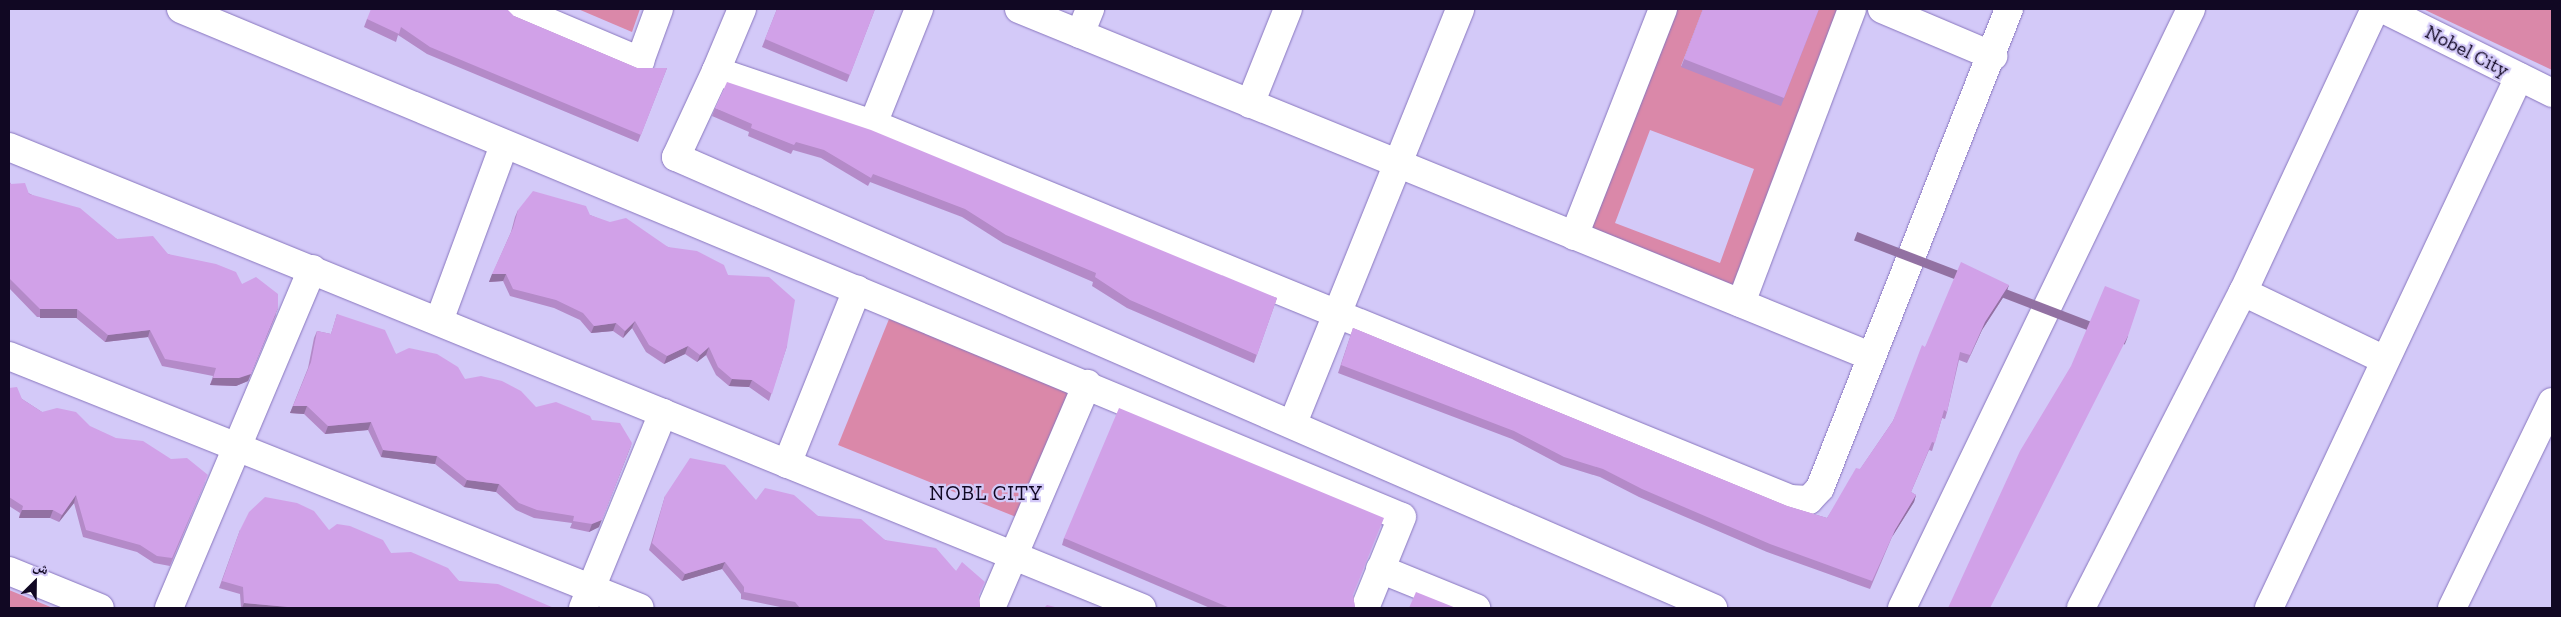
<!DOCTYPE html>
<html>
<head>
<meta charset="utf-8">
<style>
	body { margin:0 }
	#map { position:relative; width:2561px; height:617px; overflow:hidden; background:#d3c9f8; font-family:"Zilla Slab","Noto Naskh Arabic",serif }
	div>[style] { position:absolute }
	.green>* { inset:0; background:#da88a9; transform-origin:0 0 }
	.roads { filter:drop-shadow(0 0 1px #8876be) drop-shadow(0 0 1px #8876be) }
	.street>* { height:28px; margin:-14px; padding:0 14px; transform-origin:14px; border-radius:14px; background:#fff }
	.wall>* { inset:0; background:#b48ac8 }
	.shaded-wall>* { inset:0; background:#9271a2; transform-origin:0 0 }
	.building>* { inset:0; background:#d1a1e8 }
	span { translate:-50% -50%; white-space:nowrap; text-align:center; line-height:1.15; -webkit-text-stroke:4.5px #d3c9f8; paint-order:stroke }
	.street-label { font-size:20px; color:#110823 }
	.neighbourhood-label { font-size:21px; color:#110823; letter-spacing:1px }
	.frame { position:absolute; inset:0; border:10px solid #110823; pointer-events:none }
	.north { position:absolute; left:10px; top:557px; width:50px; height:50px; -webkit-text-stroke:4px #d3c9f8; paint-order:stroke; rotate:23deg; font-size:14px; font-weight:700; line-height:20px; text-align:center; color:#110823 }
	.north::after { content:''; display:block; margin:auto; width:18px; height:22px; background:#110823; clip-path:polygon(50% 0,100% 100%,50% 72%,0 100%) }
</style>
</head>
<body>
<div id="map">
	<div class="green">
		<i style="clip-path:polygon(578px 9px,640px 9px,632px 32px)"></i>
		<i style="clip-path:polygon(evenodd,1663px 9px,1703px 9px,1681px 66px,1818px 9px,1852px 9px,1741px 303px,1574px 236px,1663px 9px,1650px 130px,1754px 169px,1720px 263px,1615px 223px,1650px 130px)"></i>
		<i style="clip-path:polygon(2423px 9px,2552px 9px,2552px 70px)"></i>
		<i style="left:889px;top:319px;width:197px;height:136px;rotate:22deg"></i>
		<i style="clip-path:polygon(9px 590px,53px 608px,9px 608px)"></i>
	</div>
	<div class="roads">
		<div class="street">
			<i style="left:181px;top:9px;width:1322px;rotate:22.59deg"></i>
			<i style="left:1402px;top:517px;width:98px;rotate:112.1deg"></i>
			<i style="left:517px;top:9px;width:134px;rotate:22.9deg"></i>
			<i style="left:640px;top:61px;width:55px;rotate:-69.9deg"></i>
			<i style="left:742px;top:9px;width:67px;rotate:112.8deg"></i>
			<i style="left:716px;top:71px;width:166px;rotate:18.7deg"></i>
			<i style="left:919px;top:9px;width:124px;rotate:111.8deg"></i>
			<i style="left:873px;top:124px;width:991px;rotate:22.24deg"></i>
			<i style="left:1790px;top:499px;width:19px;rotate:3deg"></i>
			<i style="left:1809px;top:500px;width:16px;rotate:-47deg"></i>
			<i style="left:1820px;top:488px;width:515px;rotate:-68.47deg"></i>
			<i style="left:1019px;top:9px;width:919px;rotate:22.18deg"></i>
			<i style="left:1882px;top:9px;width:121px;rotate:22.9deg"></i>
			<i style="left:2383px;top:9px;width:189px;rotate:26.4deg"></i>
			<i style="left:1080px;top:34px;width:27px;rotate:-68deg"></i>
			<i style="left:716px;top:71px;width:95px;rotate:114.9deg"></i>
			<i style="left:676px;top:157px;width:1131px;rotate:23.5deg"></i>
			<i style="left:1250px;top:104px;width:102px;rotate:-68.2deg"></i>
			<i style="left:9px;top:147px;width:1223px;rotate:22.14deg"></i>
			<i style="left:1574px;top:236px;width:244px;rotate:-68.6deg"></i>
			<i style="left:2243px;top:292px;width:157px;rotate:25.6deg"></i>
			<i style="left:1741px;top:303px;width:314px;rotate:-69.3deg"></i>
			<i style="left:439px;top:321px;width:188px;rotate:-69.7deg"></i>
			<i style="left:9px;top:356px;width:679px;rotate:21.77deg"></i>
			<i style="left:1293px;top:423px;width:446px;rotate:-68deg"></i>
			<i style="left:787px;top:464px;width:188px;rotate:-68.1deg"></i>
			<i style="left:1380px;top:569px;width:104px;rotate:22.1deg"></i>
			<i style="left:9px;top:571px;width:98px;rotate:22.1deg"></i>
			<i style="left:169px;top:608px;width:368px;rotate:-67.1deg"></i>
			<i style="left:583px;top:608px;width:211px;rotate:-67.7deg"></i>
			<i style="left:991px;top:608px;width:244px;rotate:-66.8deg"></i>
			<i style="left:1902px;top:608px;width:665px;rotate:-64.24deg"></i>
			<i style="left:2081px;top:608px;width:355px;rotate:-62.9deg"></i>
			<i style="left:2243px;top:292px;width:312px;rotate:-65deg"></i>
			<i style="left:2269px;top:608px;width:587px;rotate:-64.79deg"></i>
			<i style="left:2452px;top:608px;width:229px;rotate:-64.1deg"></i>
		</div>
	</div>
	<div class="wall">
		<i style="clip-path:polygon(777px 9px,875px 9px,847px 82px,762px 47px)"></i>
		<i style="clip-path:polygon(1703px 9px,1819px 9px,1781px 106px,1681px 67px)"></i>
		<i style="clip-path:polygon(514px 16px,637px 68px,667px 68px,638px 142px,427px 54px,398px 35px,396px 42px,364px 27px,367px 19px)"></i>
		<i style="clip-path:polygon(715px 108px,1277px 298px,1254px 363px,1127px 308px,1092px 286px,1093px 282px,1003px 243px,962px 217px,870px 182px,868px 186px,821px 158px,793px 150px,791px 154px,748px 136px,749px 132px,712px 116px)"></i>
		<i style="clip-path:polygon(9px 181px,11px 184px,117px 239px,168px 254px,242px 284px,276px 315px,248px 381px,236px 386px,210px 385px,213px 376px,162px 366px,148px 337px,105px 342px,75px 317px,37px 317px,9px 288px)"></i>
		<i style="clip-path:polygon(518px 210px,590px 215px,668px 247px,728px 275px,787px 346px,769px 401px,749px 387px,729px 386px,716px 375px,706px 355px,697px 362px,685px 354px,664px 364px,646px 352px,632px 328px,623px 338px,613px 331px,591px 333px,580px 320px,554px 308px,510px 296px,503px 281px,489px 282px,511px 232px,515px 217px)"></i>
		<i style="clip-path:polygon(2009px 285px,2006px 293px,1982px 330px,1967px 363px,1959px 360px,1947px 412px,1945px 419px,1942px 418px,1932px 451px,1929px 450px,1911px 492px,1916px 495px,1914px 502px,1892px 537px,1870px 589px,1767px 552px,1639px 497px,1600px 477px,1561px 465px,1512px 439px,1338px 373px,1353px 328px,1787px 506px,1827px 518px,1893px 421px,1925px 347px)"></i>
		<i style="clip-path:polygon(337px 314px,396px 354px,465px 379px,599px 527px,589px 532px,570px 528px,572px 523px,534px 518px,516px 510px,496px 492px,464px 487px,435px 464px,381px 457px,368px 430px,325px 434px,304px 414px,290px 413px,308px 368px,314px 338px,317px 331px,331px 334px)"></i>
		<i style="clip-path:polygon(9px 388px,22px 399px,42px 412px,205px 482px,170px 566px,154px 563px,137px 552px,83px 537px,74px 503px,59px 522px,50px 518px,19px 518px,20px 513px,9px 506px)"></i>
		<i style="clip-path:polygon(665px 496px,756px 500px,818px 516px,885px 540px,956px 571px,979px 596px,980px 608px,785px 608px,741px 599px,741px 594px,722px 569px,682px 581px,649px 550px)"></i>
		<i style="clip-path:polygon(240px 530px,329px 530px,391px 553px,459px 581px,554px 608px,241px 608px,240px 594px,219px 588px)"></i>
		<i style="clip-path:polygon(1064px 538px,1353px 595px,1355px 608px,1210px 608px,1062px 545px)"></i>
	</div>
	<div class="shaded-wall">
		<i style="clip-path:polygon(492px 274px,506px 274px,503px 281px,489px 282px)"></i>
		<i style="clip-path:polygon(2009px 285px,2006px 293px,1982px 330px,1967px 363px,1985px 322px)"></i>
		<i style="clip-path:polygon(278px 308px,248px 381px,236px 386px,210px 385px,213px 378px)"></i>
		<i style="left:40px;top:309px;width:37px;height:9px"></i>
		<i style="clip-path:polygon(635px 321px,632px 328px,623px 338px,625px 331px)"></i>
		<i style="clip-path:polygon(616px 323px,613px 331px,591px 333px,594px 326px)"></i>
		<i style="clip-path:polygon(150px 330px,148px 337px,105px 342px,108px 335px)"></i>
		<i style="left:2128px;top:336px;width:9px;height:290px;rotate:111deg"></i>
		<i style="clip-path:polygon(688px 346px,685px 354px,664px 364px,667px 356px)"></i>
		<i style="clip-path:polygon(709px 347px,706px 355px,697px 362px,700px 355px)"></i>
		<i style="clip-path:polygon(732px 379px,752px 380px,749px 387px,729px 386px)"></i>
		<i style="clip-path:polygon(293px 406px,307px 406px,304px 414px,290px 413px)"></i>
		<i style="clip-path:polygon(371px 422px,368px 430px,325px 434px,328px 426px)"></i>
		<i style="clip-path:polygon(632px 443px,599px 527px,589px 532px,592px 524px)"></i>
		<i style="clip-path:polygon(383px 450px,437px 456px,435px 464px,381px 457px)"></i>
		<i style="clip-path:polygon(467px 480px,499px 484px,496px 492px,464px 487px)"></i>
		<i style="clip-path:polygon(76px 495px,74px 503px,59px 522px,62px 515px)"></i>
		<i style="clip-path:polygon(1916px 495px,1914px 502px,1892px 537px,1870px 589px,1895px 530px)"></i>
		<i style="clip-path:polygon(22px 510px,53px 510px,50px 518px,19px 518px)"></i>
		<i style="clip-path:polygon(725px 562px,722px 569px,682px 581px,685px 574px)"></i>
		<i style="clip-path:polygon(244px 603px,299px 608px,242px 608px)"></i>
	</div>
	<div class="building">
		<i style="clip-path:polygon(371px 9px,507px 9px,514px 16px,637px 68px,667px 68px,641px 135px,430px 47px,401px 27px,399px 34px,367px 19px)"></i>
		<i style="clip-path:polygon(777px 9px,875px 9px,850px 75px,765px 39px)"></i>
		<i style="clip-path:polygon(1703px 9px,1819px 9px,1784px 98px,1684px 59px)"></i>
		<i style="clip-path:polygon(727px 82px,871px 130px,1277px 298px,1257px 355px,1130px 300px,1095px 277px,1096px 273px,1006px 235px,965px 209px,873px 174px,871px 178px,824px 150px,796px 142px,794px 145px,751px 128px,752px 124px,715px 108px)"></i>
		<i style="clip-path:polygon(9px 181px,11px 184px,25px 183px,29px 194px,80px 208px,117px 239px,153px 236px,168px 254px,216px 264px,236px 272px,242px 284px,256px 277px,278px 294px,278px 308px,251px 374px,239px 378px,213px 378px,216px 368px,165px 359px,150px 330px,108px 335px,77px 309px,40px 309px,9px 278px)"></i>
		<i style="clip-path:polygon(533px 191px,586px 206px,590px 215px,610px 222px,626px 218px,668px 247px,697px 251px,724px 265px,728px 275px,769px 277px,795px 300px,787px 346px,772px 394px,752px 380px,732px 379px,718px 367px,709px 347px,700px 355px,688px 346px,667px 356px,649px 345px,635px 321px,625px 331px,616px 323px,594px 326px,583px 313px,556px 300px,513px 289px,506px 274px,492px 274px,513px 228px,518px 210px)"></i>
		<i style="clip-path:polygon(1961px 262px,2009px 285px,1985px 322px,1970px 355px,1960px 352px,1947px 412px,1944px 410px,1935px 443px,1932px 442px,1911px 492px,1916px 495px,1895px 530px,1872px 581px,1770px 544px,1642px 489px,1603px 469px,1564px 457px,1514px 431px,1341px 365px,1353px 328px,1787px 506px,1827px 518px,1856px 468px,1860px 469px,1893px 421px,1922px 345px,1925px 347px)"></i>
		<i style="clip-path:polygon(2105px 286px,2140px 300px,2128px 336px,1990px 608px,1948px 608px,2020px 451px,2071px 366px)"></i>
		<i style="clip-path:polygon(337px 314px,385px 330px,396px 354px,409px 348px,437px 354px,458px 367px,465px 379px,481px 376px,502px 381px,521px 391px,536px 407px,556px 402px,590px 416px,592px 420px,620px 423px,632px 443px,602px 520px,592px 524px,573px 521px,574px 516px,537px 510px,519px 503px,499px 484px,467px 480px,437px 456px,383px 450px,371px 422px,328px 426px,307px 406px,293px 406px,311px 362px,317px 331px,331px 334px)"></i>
		<i style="clip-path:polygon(17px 387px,22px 399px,42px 412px,57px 408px,76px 412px,90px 426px,116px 438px,143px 441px,171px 459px,187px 458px,208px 475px,172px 558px,157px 556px,140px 545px,86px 530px,76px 495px,62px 515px,53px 510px,22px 510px,23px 506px,9px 497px,9px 388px)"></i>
		<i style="clip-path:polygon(1119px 408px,1384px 518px,1353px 595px,1355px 608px,1230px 608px,1064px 538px)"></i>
		<i style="clip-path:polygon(690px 458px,725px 465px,756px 500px,765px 488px,794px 495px,818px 516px,861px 519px,885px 540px,936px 548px,956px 571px,962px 562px,985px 582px,979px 595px,980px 608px,800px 608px,795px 602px,744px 592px,744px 587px,725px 562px,685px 574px,652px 543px,665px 496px)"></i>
		<i style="clip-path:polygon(265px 497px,297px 503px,314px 511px,329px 530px,337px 524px,350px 526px,383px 540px,391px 553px,411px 552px,448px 568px,459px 581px,498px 584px,554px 608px,299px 608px,244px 603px,243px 587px,222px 581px,240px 530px,249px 512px)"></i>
		<i style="clip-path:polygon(1416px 592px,1456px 608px,1409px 608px)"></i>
		<i style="clip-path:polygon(1047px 605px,1059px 608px,1044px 608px)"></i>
	</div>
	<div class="street-label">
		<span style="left:2467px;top:51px;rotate:27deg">Nobel City</span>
	</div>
	<div class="neighbourhood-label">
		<span style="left:986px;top:493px">NOBL CITY</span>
	</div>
	<div class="frame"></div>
	<div class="north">ش</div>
</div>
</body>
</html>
